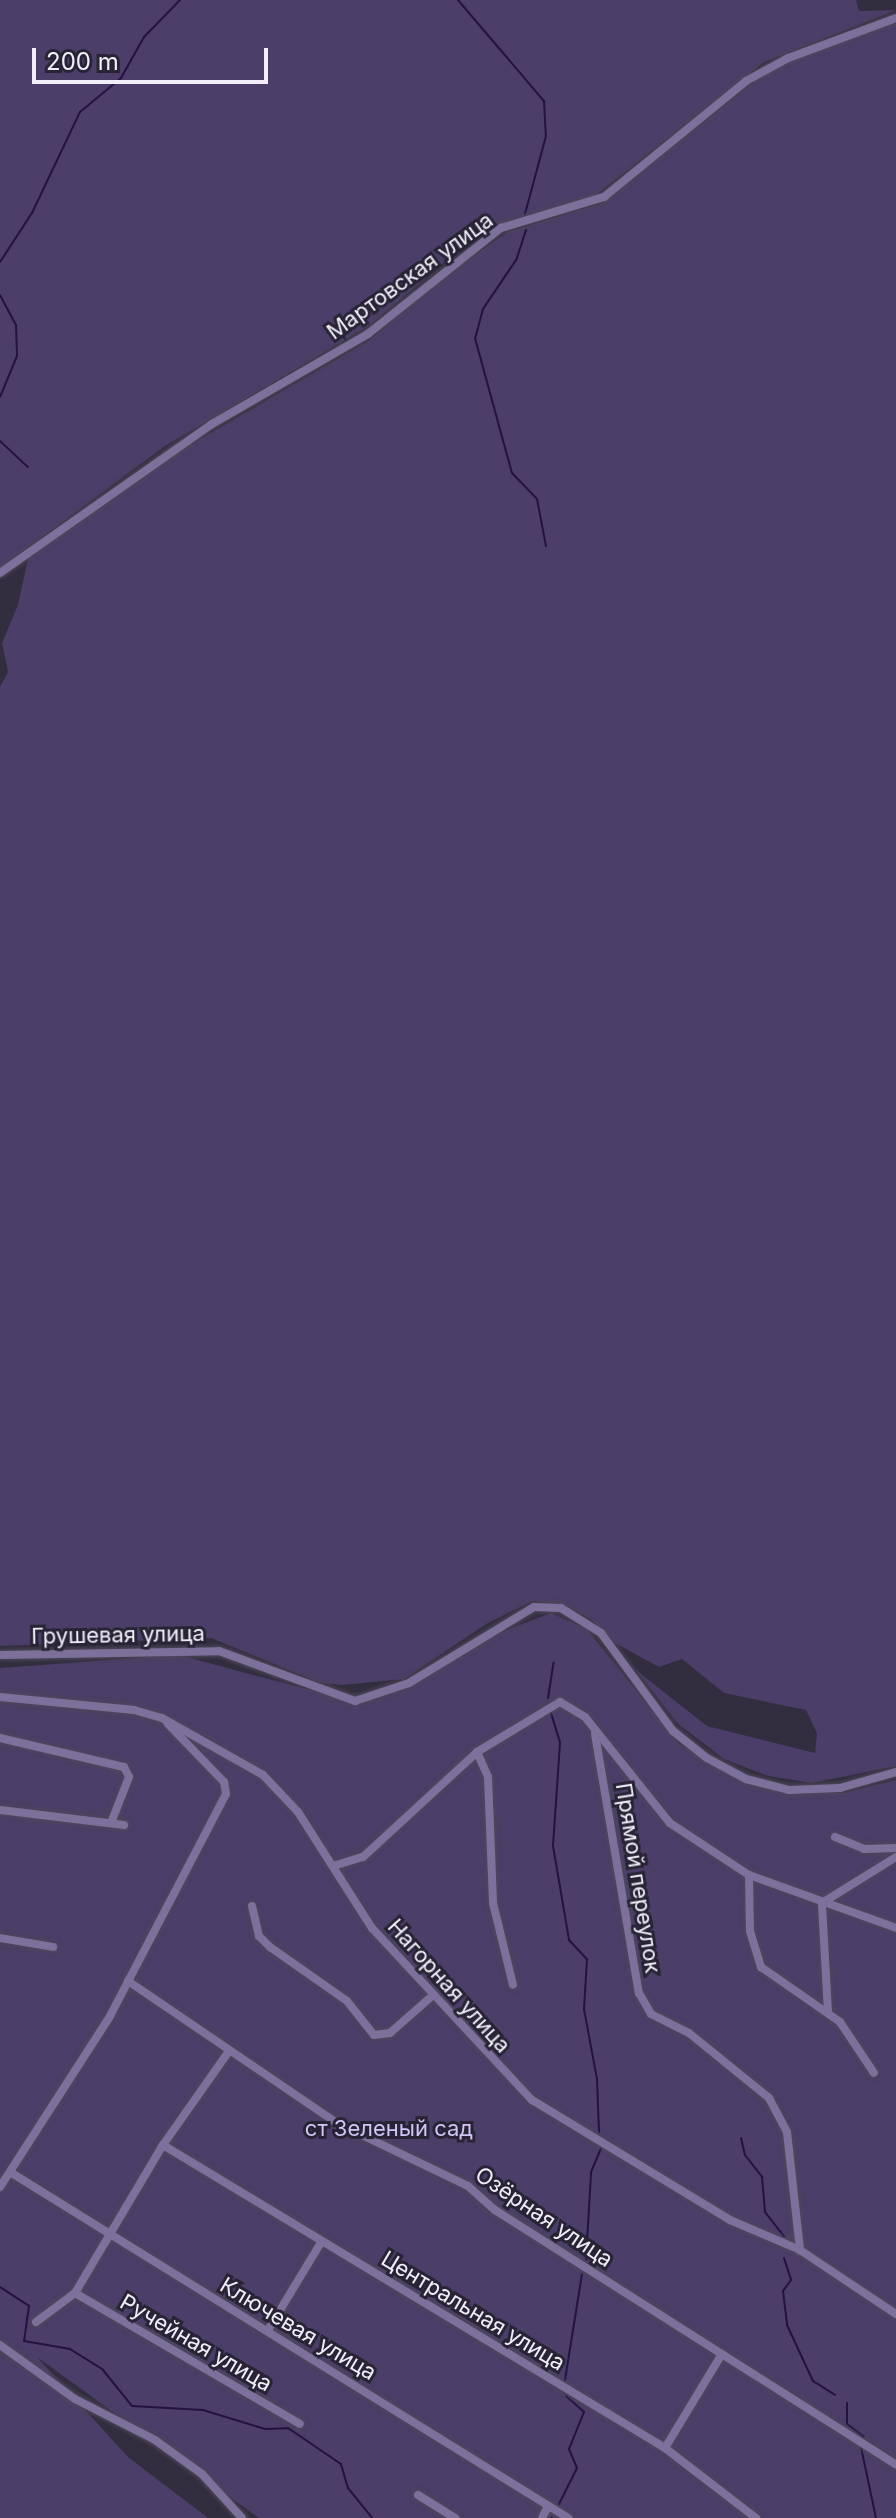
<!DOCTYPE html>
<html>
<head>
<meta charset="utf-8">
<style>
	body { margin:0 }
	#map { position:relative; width:896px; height:2518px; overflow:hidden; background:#322d3f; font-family:Inter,sans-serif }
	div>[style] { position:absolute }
	.green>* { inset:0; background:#4b3e68 }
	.stream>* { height:2px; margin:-1px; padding:0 1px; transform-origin:1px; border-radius:1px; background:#241242 }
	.roads { filter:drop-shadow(0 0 2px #4d4859) drop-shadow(0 0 2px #4d4859) }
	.minor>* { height:8px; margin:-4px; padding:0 4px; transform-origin:4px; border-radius:4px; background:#7d719c }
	span { translate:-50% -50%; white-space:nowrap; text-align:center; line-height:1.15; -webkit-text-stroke:6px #282435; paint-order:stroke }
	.street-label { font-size:22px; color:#f1eefa }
	.park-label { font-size:22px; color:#d1c4f6 }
	.scale { position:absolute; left:32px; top:48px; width:236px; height:36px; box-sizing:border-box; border:4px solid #f1eefa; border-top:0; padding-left:10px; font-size:24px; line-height:28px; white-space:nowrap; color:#f1eefa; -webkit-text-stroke:6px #282435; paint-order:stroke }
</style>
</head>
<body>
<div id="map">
	<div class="green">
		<i style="clip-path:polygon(0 0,856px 0,859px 11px,896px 10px,764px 62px,593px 197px,507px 221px,461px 248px,370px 325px,165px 446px,0 568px)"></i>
		<i style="clip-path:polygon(896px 23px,896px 1766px,812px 1783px,768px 1776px,724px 1759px,677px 1723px,636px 1670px,707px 1726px,815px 1753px,817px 1733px,806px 1710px,724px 1693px,682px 1659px,659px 1667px,615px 1643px,591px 1619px,563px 1604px,532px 1601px,488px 1623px,404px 1679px,342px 1685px,321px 1683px,211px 1638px,0 1646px,0 687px,8px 672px,2px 643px,18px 605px,28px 558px,175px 454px,370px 340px,436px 282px,508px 232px,603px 203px,751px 84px,794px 57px)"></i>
		<i style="clip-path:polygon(551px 1613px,587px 1629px,678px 1743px,735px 1778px,782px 1793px,843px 1793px,896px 1780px,896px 2518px,259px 2518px,37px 2357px,128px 2457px,208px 2518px,0 2518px,0 1668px,179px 1655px,358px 1703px,408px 1687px,491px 1636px)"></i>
	</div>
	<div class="stream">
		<i style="left:458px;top:0;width:133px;rotate:49.6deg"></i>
		<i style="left:544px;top:101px;width:35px;rotate:87deg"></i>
		<i style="left:546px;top:136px;width:81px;rotate:105.1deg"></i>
		<i style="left:526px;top:230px;width:32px;rotate:108deg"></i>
		<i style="left:516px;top:260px;width:59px;rotate:124deg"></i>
		<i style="left:483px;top:309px;width:30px;rotate:105deg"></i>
		<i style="left:475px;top:338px;width:140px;rotate:74.7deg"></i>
		<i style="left:512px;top:473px;width:36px;rotate:46deg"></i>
		<i style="left:537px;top:499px;width:48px;rotate:79.2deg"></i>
		<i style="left:0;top:262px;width:59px;rotate:-56.9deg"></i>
		<i style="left:32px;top:213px;width:112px;rotate:-64.6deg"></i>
		<i style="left:80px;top:112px;width:53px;rotate:-39.7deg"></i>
		<i style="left:121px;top:78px;width:47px;rotate:-60.7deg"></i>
		<i style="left:144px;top:37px;width:52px;rotate:-45.8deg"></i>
		<i style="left:0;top:295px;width:34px;rotate:62deg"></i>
		<i style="left:16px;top:325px;width:31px;rotate:88deg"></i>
		<i style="left:17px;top:356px;width:44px;rotate:112.5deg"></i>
		<i style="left:0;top:441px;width:38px;rotate:43deg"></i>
		<i style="left:548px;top:1698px;width:36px;rotate:-81deg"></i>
		<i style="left:551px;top:1713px;width:31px;rotate:73deg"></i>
		<i style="left:560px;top:1743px;width:103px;rotate:93.9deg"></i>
		<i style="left:553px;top:1846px;width:95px;rotate:80.3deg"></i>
		<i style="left:569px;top:1940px;width:26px;rotate:47deg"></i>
		<i style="left:587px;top:1959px;width:50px;rotate:93.4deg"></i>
		<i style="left:584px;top:2009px;width:71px;rotate:79.5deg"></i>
		<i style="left:597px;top:2079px;width:53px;rotate:87.8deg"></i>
		<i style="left:741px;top:2138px;width:17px;rotate:77deg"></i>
		<i style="left:745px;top:2155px;width:28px;rotate:52deg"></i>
		<i style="left:762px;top:2177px;width:35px;rotate:85deg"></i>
		<i style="left:765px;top:2212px;width:31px;rotate:52deg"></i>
		<i style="left:784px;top:2258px;width:23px;rotate:72deg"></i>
		<i style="left:791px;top:2280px;width:14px;rotate:126deg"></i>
		<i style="left:783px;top:2291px;width:34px;rotate:83deg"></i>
		<i style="left:787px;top:2325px;width:62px;rotate:65.1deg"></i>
		<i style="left:813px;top:2381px;width:26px;rotate:32deg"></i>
		<i style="left:586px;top:2260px;width:88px;rotate:-86.7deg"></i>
		<i style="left:591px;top:2172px;width:25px;rotate:-67deg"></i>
		<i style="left:0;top:2287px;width:35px;rotate:33deg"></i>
		<i style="left:29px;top:2306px;width:35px;rotate:98deg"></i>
		<i style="left:24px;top:2341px;width:47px;rotate:9.9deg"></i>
		<i style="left:70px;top:2349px;width:39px;rotate:32deg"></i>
		<i style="left:103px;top:2370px;width:46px;rotate:51.1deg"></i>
		<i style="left:132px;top:2406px;width:71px;rotate:3.2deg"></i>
		<i style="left:203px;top:2410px;width:65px;rotate:17deg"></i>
		<i style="left:265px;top:2429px;width:23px;rotate:-2deg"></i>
		<i style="left:288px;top:2428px;width:64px;rotate:34.2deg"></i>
		<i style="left:341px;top:2464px;width:25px;rotate:74deg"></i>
		<i style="left:348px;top:2488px;width:38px;rotate:51deg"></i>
		<i style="left:565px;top:2380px;width:107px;rotate:-80.9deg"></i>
		<i style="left:847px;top:2403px;width:21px;rotate:90deg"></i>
		<i style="left:847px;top:2424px;width:21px;rotate:37deg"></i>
		<i style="left:861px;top:2447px;width:73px;rotate:78.1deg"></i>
		<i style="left:559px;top:2504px;width:40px;rotate:-63.4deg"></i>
		<i style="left:577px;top:2468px;width:21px;rotate:-113deg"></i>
		<i style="left:569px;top:2449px;width:40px;rotate:-68deg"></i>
		<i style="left:584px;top:2412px;width:24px;rotate:-138deg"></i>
		<i style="left:551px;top:2518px;width:1px;rotate:-45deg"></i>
	</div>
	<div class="roads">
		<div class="minor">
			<i style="left:0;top:573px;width:259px;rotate:-35.1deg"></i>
			<i style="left:212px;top:424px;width:180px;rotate:-30deg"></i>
			<i style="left:368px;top:334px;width:170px;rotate:-38.6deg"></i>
			<i style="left:501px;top:228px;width:108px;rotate:-16.8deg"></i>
			<i style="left:604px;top:197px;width:183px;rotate:-39.2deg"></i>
			<i style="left:746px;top:81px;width:48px;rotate:-28.7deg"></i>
			<i style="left:788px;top:58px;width:115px;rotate:-20.3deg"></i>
			<i style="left:0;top:1655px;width:219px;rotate:-1deg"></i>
			<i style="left:219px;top:1651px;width:145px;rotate:20.2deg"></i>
			<i style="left:355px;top:1701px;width:57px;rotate:-18.4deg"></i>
			<i style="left:409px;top:1683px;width:146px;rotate:-31.3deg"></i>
			<i style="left:534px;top:1607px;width:27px;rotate:2deg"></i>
			<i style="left:561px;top:1608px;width:47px;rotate:32deg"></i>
			<i style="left:601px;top:1633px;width:122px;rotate:53.7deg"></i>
			<i style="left:673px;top:1731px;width:43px;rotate:38.5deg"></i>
			<i style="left:707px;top:1758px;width:44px;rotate:28.3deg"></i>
			<i style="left:746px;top:1779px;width:44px;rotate:14.3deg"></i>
			<i style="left:789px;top:1790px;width:51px;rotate:-2.2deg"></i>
			<i style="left:840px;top:1788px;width:58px;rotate:-15.9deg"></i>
			<i style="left:0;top:1697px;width:135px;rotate:5.5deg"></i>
			<i style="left:134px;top:1710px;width:29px;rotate:16deg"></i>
			<i style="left:162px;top:1718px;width:116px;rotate:29.4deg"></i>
			<i style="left:263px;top:1775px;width:51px;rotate:46.6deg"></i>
			<i style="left:298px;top:1812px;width:138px;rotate:57.5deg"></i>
			<i style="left:372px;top:1928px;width:235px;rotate:47.1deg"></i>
			<i style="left:532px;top:2100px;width:232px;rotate:31.2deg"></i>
			<i style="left:730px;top:2220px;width:76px;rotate:23.2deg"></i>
			<i style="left:800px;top:2250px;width:115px;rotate:33.7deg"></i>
			<i style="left:595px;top:1734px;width:263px;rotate:80.4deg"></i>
			<i style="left:639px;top:1993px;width:24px;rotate:60deg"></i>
			<i style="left:651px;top:2014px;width:42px;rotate:26.6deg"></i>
			<i style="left:689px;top:2033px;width:103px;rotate:39.1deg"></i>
			<i style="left:769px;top:2098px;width:38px;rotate:62deg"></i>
			<i style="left:787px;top:2132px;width:119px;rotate:83.7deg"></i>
			<i style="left:0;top:1738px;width:127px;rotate:13.2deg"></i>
			<i style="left:124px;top:1767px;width:11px;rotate:63deg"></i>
			<i style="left:129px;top:1777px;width:49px;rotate:111.4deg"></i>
			<i style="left:477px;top:1752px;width:27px;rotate:66deg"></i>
			<i style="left:488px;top:1777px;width:126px;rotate:87.7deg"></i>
			<i style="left:493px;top:1903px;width:84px;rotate:76.3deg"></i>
			<i style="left:0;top:1810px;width:125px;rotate:6.9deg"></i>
			<i style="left:835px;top:1837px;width:31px;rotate:22deg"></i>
			<i style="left:864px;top:1849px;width:32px;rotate:-2deg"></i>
			<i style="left:333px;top:1866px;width:31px;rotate:-17deg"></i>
			<i style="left:363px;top:1857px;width:155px;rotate:-42.6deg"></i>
			<i style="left:477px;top:1752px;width:97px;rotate:-31.1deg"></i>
			<i style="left:560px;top:1702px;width:29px;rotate:31deg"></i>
			<i style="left:585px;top:1717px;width:136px;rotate:51.3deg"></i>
			<i style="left:670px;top:1823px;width:95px;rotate:33.4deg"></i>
			<i style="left:749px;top:1875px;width:156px;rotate:19.8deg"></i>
			<i style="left:749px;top:1875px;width:56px;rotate:89deg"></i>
			<i style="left:750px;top:1931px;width:38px;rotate:73deg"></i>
			<i style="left:761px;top:1967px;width:96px;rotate:34.8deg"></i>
			<i style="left:840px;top:2022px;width:61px;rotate:56.3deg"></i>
			<i style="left:252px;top:1906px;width:31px;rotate:77deg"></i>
			<i style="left:259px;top:1936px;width:16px;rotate:45deg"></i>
			<i style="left:270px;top:1947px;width:94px;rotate:35deg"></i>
			<i style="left:347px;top:2001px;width:43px;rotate:51.5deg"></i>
			<i style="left:374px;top:2035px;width:16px;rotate:-7deg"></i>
			<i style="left:390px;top:2033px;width:56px;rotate:-41.4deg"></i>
			<i style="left:0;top:1938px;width:54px;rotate:9.6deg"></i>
			<i style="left:128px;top:1981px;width:253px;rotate:34.2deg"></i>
			<i style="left:337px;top:2123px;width:145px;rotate:25.7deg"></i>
			<i style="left:468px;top:2186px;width:36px;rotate:42deg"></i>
			<i style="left:495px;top:2210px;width:475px;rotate:32.4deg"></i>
			<i style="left:828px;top:2012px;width:109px;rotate:-93.2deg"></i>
			<i style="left:822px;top:1903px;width:87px;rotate:-31.9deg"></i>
			<i style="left:163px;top:2145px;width:586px;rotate:31.11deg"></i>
			<i style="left:665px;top:2448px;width:115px;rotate:37.6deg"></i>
			<i style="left:10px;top:2172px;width:657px;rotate:31.8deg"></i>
			<i style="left:0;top:2187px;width:203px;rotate:-57.2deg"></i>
			<i style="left:110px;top:2016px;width:250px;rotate:-62.4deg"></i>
			<i style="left:226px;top:1794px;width:12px;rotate:-99deg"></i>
			<i style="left:224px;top:1782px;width:81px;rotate:-134deg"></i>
			<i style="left:75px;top:2293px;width:260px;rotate:30.2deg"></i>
			<i style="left:36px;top:2322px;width:49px;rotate:-36.6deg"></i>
			<i style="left:75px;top:2293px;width:172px;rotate:-59.3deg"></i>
			<i style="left:163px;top:2145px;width:115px;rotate:-54.9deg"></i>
			<i style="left:268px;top:2330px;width:104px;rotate:-58.8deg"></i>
			<i style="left:0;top:2345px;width:92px;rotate:35.8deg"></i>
			<i style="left:75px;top:2399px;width:90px;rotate:27.1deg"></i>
			<i style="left:155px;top:2440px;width:58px;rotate:35.9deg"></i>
			<i style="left:202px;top:2474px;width:59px;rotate:47.7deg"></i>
			<i style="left:665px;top:2448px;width:110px;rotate:-58.8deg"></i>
			<i style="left:418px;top:2495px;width:44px;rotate:31.9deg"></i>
			<i style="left:542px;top:2518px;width:13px;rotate:-63deg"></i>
		</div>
	</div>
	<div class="street-label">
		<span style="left:410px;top:276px;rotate:-36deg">Мартовская улица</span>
		<span style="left:118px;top:1635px;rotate:-1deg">Грушевая улица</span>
		<span style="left:638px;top:1878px;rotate:81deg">Прямой переулок</span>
		<span style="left:449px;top:1986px;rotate:48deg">Нагорная улица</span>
		<span style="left:544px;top:2217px;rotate:34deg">Озёрная улица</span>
		<span style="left:473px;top:2311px;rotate:31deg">Центральная улица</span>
		<span style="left:298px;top:2329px;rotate:31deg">Ключевая улица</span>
		<span style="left:196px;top:2343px;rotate:30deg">Ручейная улица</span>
	</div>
	<div class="park-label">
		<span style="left:389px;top:2129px">ст Зеленый сад</span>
	</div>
	<div class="scale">200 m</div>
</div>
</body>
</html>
